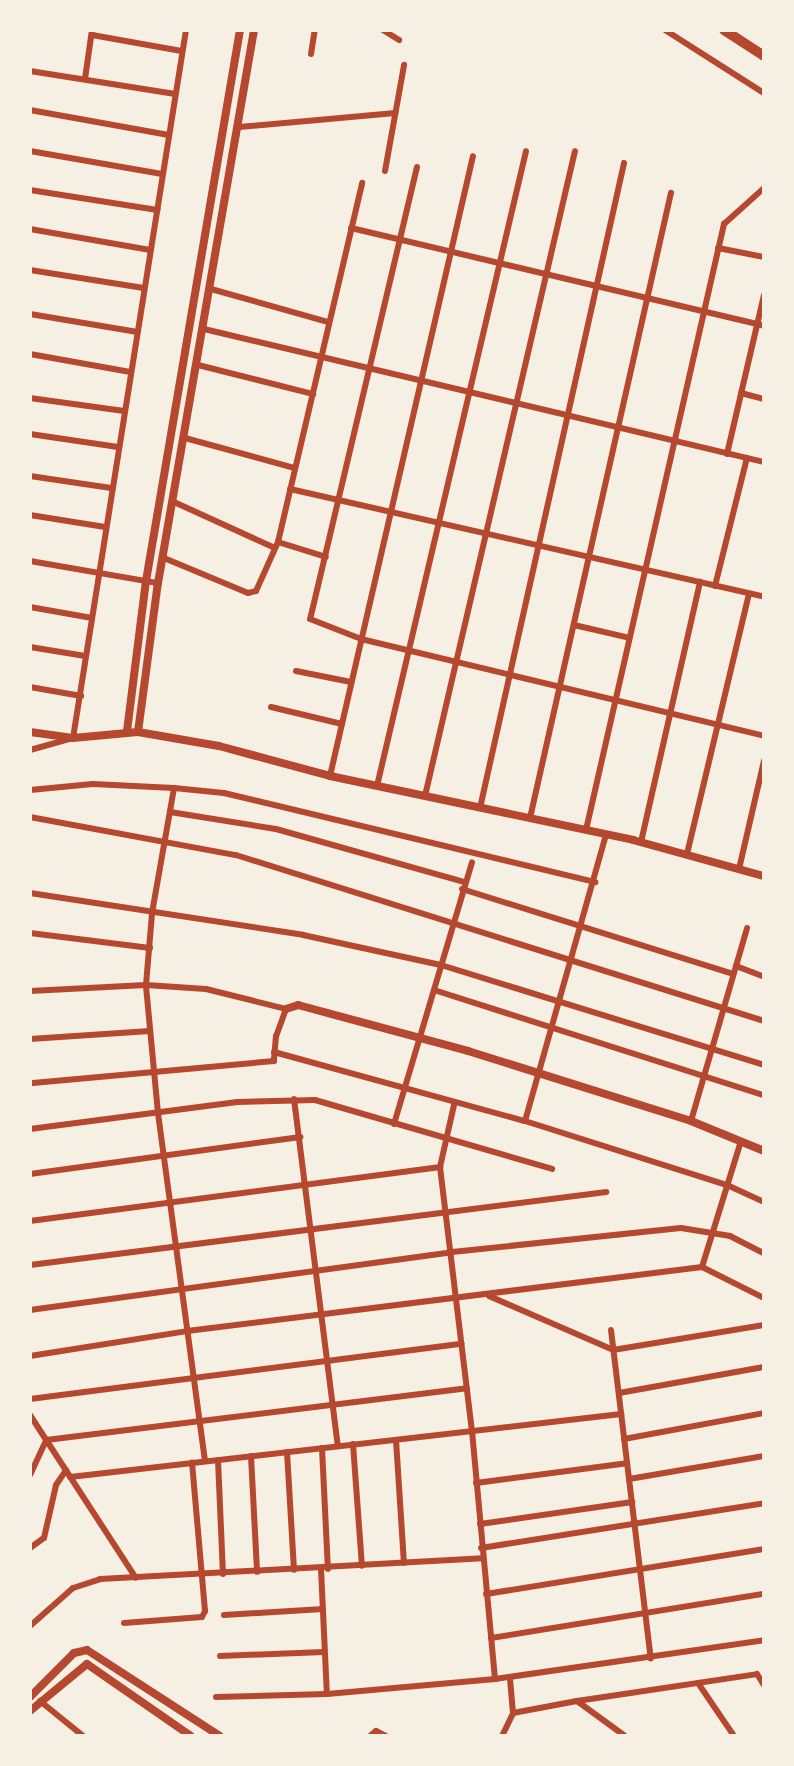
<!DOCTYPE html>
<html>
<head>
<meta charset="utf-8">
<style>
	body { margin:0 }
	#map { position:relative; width:794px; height:1766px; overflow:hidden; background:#f6efe4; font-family:Lato,sans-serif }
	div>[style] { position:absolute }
	.minor>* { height:6px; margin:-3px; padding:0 3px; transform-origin:3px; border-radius:3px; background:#b5482f }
	.tertiary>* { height:8px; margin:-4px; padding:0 4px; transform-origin:4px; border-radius:4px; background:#b5482f }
	.primary>* { height:10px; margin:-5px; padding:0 5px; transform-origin:5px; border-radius:5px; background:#b5482f }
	span { translate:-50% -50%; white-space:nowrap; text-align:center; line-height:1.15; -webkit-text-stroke:5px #f6efe4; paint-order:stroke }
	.frame { position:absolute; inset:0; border:32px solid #f6efe4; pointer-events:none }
</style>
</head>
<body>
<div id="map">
	<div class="minor">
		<i style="left:383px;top:30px;width:19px;rotate:32deg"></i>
		<i style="left:665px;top:30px;width:117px;rotate:32.5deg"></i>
		<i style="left:92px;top:35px;width:91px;rotate:10.1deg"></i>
		<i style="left:311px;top:54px;width:24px;rotate:-81deg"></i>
		<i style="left:30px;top:71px;width:147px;rotate:9deg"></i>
		<i style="left:85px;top:79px;width:49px;rotate:-81.9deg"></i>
		<i style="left:30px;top:110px;width:141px;rotate:10.2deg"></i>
		<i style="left:239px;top:127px;width:157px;rotate:-5.1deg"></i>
		<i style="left:30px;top:151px;width:134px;rotate:9.9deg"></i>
		<i style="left:417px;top:167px;width:464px;rotate:103.3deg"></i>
		<i style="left:310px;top:619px;width:55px;rotate:21.4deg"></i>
		<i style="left:361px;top:639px;width:415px;rotate:13.5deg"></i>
		<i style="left:385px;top:171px;width:108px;rotate:-79.8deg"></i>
		<i style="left:30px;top:190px;width:129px;rotate:8.9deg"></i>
		<i style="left:351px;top:228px;width:424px;rotate:13.3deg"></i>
		<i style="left:30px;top:229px;width:122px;rotate:9.9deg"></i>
		<i style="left:718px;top:248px;width:47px;rotate:11.1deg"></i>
		<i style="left:30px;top:270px;width:115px;rotate:9deg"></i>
		<i style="left:211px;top:289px;width:122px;rotate:15.8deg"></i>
		<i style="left:30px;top:314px;width:109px;rotate:9.5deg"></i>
		<i style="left:204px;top:329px;width:576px;rotate:13.36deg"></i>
		<i style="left:30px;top:354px;width:102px;rotate:10.2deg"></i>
		<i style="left:198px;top:365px;width:119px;rotate:14.2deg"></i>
		<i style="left:741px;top:393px;width:24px;rotate:15deg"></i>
		<i style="left:30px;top:398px;width:95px;rotate:7.9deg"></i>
		<i style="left:30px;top:434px;width:89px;rotate:8.4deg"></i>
		<i style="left:185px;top:438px;width:114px;rotate:15.3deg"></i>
		<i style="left:727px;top:454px;width:163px;rotate:-76.9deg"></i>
		<i style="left:30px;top:476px;width:82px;rotate:8.4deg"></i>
		<i style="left:290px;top:489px;width:486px;rotate:12.8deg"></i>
		<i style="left:174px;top:502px;width:111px;rotate:24.5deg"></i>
		<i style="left:30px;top:515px;width:76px;rotate:9.1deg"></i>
		<i style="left:278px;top:542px;width:50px;rotate:17.4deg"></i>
		<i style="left:164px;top:558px;width:91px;rotate:22.6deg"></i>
		<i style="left:248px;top:593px;width:8px;rotate:-14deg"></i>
		<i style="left:256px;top:591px;width:54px;rotate:-65.8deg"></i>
		<i style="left:278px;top:542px;width:369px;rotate:-76.8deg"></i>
		<i style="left:30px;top:561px;width:130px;rotate:9.8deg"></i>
		<i style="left:715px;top:586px;width:132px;rotate:-76deg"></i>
		<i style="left:30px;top:607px;width:63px;rotate:10.1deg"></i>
		<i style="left:574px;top:625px;width:57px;rotate:13.1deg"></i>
		<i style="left:30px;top:647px;width:56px;rotate:9.3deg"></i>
		<i style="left:296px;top:671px;width:56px;rotate:11.3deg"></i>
		<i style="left:30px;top:687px;width:52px;rotate:10deg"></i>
		<i style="left:271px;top:707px;width:73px;rotate:13.5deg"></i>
		<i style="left:30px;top:750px;width:45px;rotate:-15.6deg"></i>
		<i style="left:73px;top:738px;width:717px;rotate:-80.93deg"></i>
		<i style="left:330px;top:776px;width:636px;rotate:-77.01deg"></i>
		<i style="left:377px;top:786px;width:652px;rotate:-76.79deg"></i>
		<i style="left:30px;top:790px;width:63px;rotate:-5.4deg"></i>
		<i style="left:93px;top:784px;width:81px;rotate:2.8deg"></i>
		<i style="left:425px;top:796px;width:662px;rotate:-76.91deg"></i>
		<i style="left:480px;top:808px;width:661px;rotate:-77.41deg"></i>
		<i style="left:170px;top:812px;width:107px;rotate:9.1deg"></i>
		<i style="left:276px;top:829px;width:196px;rotate:15.7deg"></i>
		<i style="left:30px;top:817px;width:209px;rotate:10.5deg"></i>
		<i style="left:236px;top:855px;width:553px;rotate:17.45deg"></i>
		<i style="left:530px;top:818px;width:641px;rotate:-77.29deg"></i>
		<i style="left:586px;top:830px;width:622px;rotate:-77.17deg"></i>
		<i style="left:724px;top:224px;width:54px;rotate:-42deg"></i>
		<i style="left:641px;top:842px;width:267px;rotate:-77.2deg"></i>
		<i style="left:687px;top:854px;width:268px;rotate:-76.6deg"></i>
		<i style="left:739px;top:869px;width:111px;rotate:-77deg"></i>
		<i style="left:462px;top:889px;width:284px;rotate:17.4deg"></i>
		<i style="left:30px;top:893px;width:276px;rotate:8.7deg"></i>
		<i style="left:303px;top:935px;width:141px;rotate:12.3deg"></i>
		<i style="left:441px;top:965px;width:338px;rotate:17.2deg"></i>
		<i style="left:30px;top:933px;width:121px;rotate:7.1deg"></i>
		<i style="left:736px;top:966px;width:30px;rotate:21deg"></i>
		<i style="left:434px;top:990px;width:346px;rotate:17.7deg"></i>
		<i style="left:30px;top:991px;width:116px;rotate:-3deg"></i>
		<i style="left:146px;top:985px;width:60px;rotate:3.8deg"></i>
		<i style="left:206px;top:989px;width:82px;rotate:14deg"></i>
		<i style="left:286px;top:1009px;width:29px;rotate:110deg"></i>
		<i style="left:276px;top:1036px;width:25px;rotate:95deg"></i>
		<i style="left:274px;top:1061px;width:245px;rotate:174.8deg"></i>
		<i style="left:30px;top:1039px;width:120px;rotate:-3.8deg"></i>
		<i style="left:274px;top:1052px;width:260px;rotate:15.4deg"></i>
		<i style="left:525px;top:1121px;width:212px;rotate:17.6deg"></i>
		<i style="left:727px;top:1185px;width:41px;rotate:24.7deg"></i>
		<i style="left:294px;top:1099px;width:350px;rotate:82.8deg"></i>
		<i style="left:454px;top:1105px;width:64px;rotate:102.7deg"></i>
		<i style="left:440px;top:1167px;width:266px;rotate:83.1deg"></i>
		<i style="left:472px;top:1431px;width:249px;rotate:84.7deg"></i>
		<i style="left:525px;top:1121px;width:298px;rotate:-74.2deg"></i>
		<i style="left:691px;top:1121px;width:201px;rotate:-73.8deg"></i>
		<i style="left:394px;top:1124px;width:273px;rotate:-73.4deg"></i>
		<i style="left:30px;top:1129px;width:209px;rotate:-7.4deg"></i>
		<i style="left:237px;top:1102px;width:78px;rotate:-1.5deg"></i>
		<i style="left:315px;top:1100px;width:247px;rotate:16.2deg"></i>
		<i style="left:30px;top:1174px;width:273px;rotate:-7.8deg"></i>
		<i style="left:30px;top:1221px;width:414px;rotate:-7.5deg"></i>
		<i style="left:30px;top:1265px;width:581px;rotate:-7.22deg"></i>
		<i style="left:702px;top:1267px;width:132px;rotate:-72.8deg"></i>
		<i style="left:489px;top:1296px;width:135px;rotate:23.5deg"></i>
		<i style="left:613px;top:1350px;width:153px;rotate:-9.4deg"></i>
		<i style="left:30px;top:1310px;width:426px;rotate:-7.8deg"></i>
		<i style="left:452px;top:1252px;width:230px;rotate:-6deg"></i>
		<i style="left:681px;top:1228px;width:50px;rotate:9.3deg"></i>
		<i style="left:730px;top:1236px;width:38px;rotate:27deg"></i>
		<i style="left:611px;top:1330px;width:331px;rotate:83.1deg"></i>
		<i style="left:30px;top:1356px;width:159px;rotate:-9deg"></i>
		<i style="left:187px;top:1331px;width:519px;rotate:-7.08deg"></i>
		<i style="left:702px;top:1267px;width:69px;rotate:26.6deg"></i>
		<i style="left:619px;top:1393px;width:147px;rotate:-10.2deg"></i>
		<i style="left:30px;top:1399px;width:435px;rotate:-7.3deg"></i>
		<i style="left:30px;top:1415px;width:194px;rotate:57deg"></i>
		<i style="left:624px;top:1439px;width:142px;rotate:-10.5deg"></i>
		<i style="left:396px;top:1440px;width:123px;rotate:86.3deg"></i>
		<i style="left:353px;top:1444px;width:122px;rotate:85.8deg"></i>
		<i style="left:322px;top:1448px;width:121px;rotate:87.2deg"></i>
		<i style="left:287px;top:1452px;width:118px;rotate:86.6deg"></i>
		<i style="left:251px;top:1456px;width:116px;rotate:87deg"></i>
		<i style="left:218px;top:1460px;width:114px;rotate:87.5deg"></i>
		<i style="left:205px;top:1461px;width:351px;rotate:-97.7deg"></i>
		<i style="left:158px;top:1113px;width:129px;rotate:-95.4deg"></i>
		<i style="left:146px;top:985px;width:72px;rotate:-85.2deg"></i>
		<i style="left:152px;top:913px;width:127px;rotate:-80deg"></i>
		<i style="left:174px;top:788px;width:50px;rotate:5.7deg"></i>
		<i style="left:224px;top:793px;width:382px;rotate:13.5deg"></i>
		<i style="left:30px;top:1475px;width:38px;rotate:-65deg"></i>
		<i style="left:46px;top:1440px;width:424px;rotate:-7deg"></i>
		<i style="left:70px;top:1477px;width:555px;rotate:-6.52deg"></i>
		<i style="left:629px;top:1479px;width:137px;rotate:-9.7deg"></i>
		<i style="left:476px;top:1483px;width:152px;rotate:-7.5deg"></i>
		<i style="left:480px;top:1524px;width:154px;rotate:-8.2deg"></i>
		<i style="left:30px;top:1548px;width:17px;rotate:-36deg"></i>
		<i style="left:44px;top:1538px;width:54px;rotate:-77.2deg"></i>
		<i style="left:56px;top:1485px;width:18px;rotate:-56deg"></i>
		<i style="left:481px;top:1548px;width:287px;rotate:-9deg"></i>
		<i style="left:321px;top:1569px;width:125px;rotate:87.3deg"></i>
		<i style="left:486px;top:1594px;width:282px;rotate:-9.2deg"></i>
		<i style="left:224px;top:1615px;width:99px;rotate:-3.5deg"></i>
		<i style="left:124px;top:1623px;width:78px;rotate:-4.4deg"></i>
		<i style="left:202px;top:1617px;width:7px;rotate:-63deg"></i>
		<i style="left:205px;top:1611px;width:149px;rotate:-95deg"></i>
		<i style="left:30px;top:1626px;width:57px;rotate:-41.5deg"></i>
		<i style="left:73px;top:1588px;width:28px;rotate:-18deg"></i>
		<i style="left:100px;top:1579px;width:383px;rotate:-3.1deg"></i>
		<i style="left:491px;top:1638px;width:277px;rotate:-9.2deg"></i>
		<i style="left:220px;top:1656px;width:104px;rotate:-2.2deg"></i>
		<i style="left:698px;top:1683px;width:64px;rotate:55.8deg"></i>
		<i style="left:216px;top:1697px;width:111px;rotate:-1.5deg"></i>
		<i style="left:327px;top:1694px;width:169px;rotate:-5.1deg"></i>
		<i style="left:495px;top:1679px;width:272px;rotate:-8.2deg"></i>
		<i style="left:40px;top:1701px;width:55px;rotate:39.1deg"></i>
		<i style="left:577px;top:1701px;width:182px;rotate:-8.5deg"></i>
		<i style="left:757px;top:1674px;width:13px;rotate:58deg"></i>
		<i style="left:513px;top:1713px;width:65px;rotate:-10.6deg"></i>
		<i style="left:577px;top:1701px;width:59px;rotate:36.1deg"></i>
		<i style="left:370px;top:1736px;width:8px;rotate:-40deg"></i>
		<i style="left:376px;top:1731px;width:11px;rotate:27deg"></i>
		<i style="left:502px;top:1736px;width:25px;rotate:-64deg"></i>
		<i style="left:513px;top:1713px;width:36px;rotate:-95deg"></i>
	</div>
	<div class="tertiary">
		<i style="left:127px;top:731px;width:151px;rotate:-82.8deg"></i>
		<i style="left:146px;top:581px;width:559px;rotate:-80.32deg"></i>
		<i style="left:30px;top:732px;width:43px;rotate:7.9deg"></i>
		<i style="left:73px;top:738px;width:65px;rotate:-5.3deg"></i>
		<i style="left:138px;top:732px;width:82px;rotate:9.8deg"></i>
		<i style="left:219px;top:746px;width:115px;rotate:15.1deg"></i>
		<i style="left:330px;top:776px;width:310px;rotate:11.9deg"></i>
		<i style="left:633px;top:840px;width:136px;rotate:15.4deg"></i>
		<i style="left:138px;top:732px;width:150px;rotate:-82.4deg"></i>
		<i style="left:158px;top:583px;width:561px;rotate:-80.15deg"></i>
		<i style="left:286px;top:1009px;width:13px;rotate:-18deg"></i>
		<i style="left:298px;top:1005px;width:176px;rotate:15.1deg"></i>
		<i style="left:468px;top:1051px;width:234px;rotate:17.4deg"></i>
		<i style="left:691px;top:1121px;width:79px;rotate:22.3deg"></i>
		<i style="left:30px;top:1697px;width:62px;rotate:-45deg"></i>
		<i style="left:74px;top:1653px;width:13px;rotate:-13deg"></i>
		<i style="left:87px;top:1650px;width:158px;rotate:32.9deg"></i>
		<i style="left:30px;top:1711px;width:74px;rotate:-39.5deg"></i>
		<i style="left:87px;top:1664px;width:126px;rotate:34.7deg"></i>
	</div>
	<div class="primary">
		<i style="left:724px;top:30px;width:48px;rotate:33deg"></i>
	</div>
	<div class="frame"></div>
</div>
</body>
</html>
